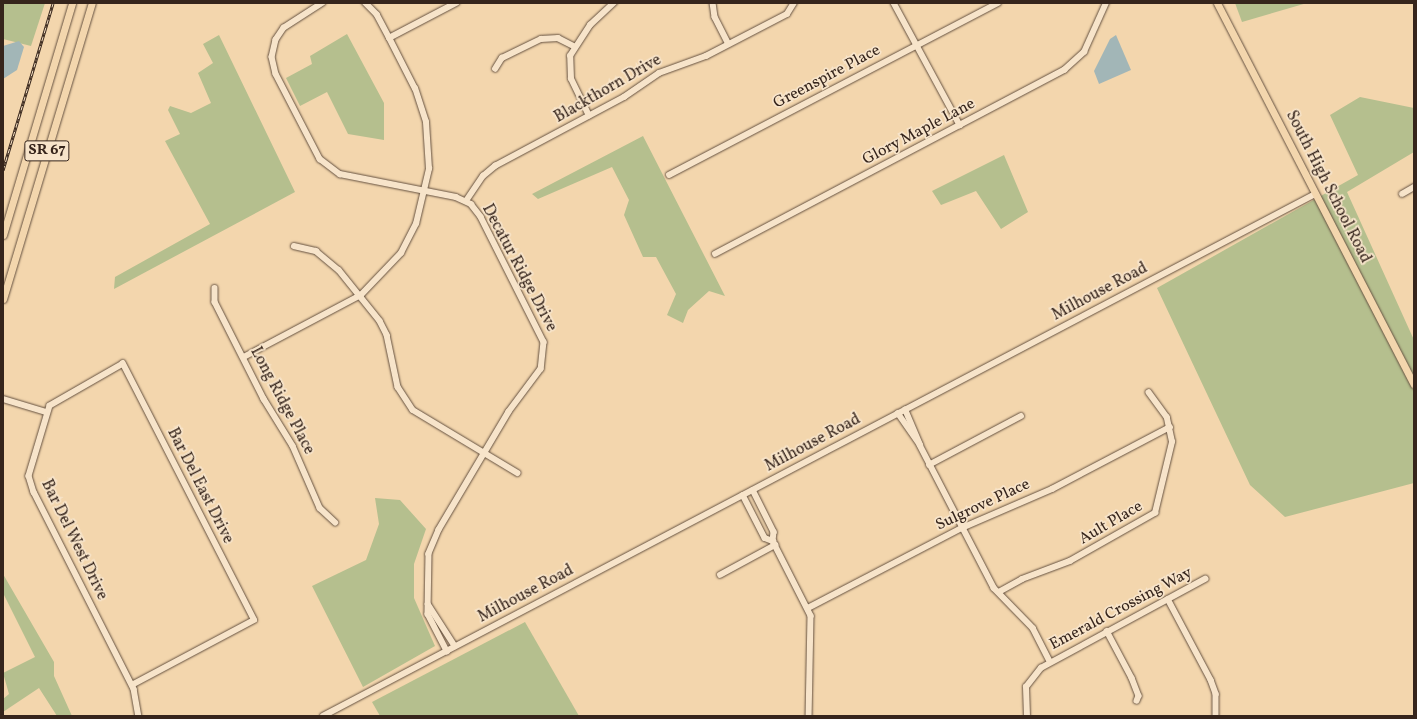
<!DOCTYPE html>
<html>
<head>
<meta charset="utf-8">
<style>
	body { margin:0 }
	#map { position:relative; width:1417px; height:719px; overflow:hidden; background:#f3d6ad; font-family:Vollkorn,serif }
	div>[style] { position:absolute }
	.green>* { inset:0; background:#b5bf8e }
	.water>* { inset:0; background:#a2b6b7 }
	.roads { filter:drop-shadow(0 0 1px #655140) drop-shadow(0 0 1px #655140) }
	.minor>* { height:5.5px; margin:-2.75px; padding:0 2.75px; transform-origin:2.75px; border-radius:2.75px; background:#f7e4ca }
	.major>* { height:7px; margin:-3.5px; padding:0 3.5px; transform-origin:3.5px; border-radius:3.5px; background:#f3d6ad }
	.rail>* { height:3px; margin-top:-1.5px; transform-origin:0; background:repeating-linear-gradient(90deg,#f7e4ca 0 4.5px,#36251c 0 9px); box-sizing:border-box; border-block:1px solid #36251c }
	span { translate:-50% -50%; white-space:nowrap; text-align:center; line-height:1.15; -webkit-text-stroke:3.5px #f7e4ca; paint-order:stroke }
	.shield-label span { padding:1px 3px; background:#f7e4ca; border:1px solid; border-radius:3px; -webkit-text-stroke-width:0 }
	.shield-label { font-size:15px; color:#36251c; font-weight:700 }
	.street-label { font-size:16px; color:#36251c }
	.frame { position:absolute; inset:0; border:4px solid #36251c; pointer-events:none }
</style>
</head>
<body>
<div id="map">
	<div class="green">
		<i style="clip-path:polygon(3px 3px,45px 3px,31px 46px,3px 39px)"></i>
		<i style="clip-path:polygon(1235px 3px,1307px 3px,1242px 22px)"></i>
		<i style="clip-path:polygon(347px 34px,384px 103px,384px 140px,348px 134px,327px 92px,300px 106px,286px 78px,312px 64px,310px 56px)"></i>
		<i style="clip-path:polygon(219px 35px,295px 192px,114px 289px,115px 277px,210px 224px,165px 141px,180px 134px,168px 110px,170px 106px,191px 113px,211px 103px,198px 73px,213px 63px,203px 44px)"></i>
		<i style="clip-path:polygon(1360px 97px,1414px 108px,1414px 152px,1347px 192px,1414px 340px,1414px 483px,1285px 517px,1250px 485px,1157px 288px,1358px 175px,1330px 115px)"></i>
		<i style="clip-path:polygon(643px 136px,725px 296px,709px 291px,688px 310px,683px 323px,667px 315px,676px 294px,656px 257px,643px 257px,624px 215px,629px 200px,612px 167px,538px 199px,532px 194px)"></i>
		<i style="clip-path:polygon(1004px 155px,1028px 212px,1001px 229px,976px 191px,941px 205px,932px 191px)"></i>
		<i style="clip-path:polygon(375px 498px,400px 500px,426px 529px,414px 564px,414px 598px,435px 646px,363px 687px,312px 586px,366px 560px,379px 524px)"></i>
		<i style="clip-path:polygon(3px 574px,54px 662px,54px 676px,72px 716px,57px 716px,39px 688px,3px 712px,3px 699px,9px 694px,3px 673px,35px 657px,3px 593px)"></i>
		<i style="clip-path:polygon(525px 622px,579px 716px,380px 716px,372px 702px)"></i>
	</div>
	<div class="water">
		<i style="clip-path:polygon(1116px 35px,1131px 70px,1099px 84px,1094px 71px,1110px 39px)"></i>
		<i style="clip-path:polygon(19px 41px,24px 47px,17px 70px,3px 79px,3px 46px)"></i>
	</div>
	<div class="roads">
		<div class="minor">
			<i style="left:323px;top:3px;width:46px;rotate:147.3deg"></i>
			<i style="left:284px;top:28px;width:14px;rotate:124deg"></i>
			<i style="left:276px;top:40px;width:17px;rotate:103deg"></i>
			<i style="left:272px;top:57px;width:17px;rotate:77deg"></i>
			<i style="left:276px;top:74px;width:96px;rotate:62.6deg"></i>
			<i style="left:320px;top:159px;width:25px;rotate:37deg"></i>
			<i style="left:340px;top:174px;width:118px;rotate:11.2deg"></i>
			<i style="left:456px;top:197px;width:17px;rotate:25deg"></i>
			<i style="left:471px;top:204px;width:16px;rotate:52deg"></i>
			<i style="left:481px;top:217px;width:140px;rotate:63.3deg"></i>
			<i style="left:544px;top:342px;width:27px;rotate:96deg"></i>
			<i style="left:541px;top:369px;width:54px;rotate:126.7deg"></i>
			<i style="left:509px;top:412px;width:137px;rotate:120.7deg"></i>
			<i style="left:439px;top:530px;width:26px;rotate:113deg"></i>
			<i style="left:429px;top:554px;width:60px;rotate:91deg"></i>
			<i style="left:428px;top:614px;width:42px;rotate:62.8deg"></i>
			<i style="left:713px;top:3px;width:14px;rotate:82deg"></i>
			<i style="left:715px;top:17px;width:30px;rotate:63deg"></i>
			<i style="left:894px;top:3px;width:139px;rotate:61.6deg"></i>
			<i style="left:389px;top:38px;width:76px;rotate:-27.6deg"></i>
			<i style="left:495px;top:69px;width:13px;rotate:-58deg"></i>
			<i style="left:502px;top:58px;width:43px;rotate:-26deg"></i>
			<i style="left:541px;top:39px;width:17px;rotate:-3deg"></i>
			<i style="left:558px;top:38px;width:18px;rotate:27deg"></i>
			<i style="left:589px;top:116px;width:41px;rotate:-115.9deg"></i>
			<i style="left:571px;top:79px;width:23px;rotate:-92deg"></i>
			<i style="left:570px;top:56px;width:37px;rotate:-57deg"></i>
			<i style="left:590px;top:25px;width:33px;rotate:-43deg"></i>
			<i style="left:669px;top:175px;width:371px;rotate:-27.6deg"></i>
			<i style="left:1402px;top:194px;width:14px;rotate:-30deg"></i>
			<i style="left:466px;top:201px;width:30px;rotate:-56deg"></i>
			<i style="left:483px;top:176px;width:16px;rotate:-40deg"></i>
			<i style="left:495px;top:166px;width:146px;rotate:-28.1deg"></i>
			<i style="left:624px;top:97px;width:42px;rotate:-34.4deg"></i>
			<i style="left:659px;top:73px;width:50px;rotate:-19.9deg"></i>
			<i style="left:706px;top:56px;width:91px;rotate:-27.4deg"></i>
			<i style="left:787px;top:14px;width:13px;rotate:-58deg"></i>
			<i style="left:294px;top:246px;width:23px;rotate:13deg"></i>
			<i style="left:316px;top:251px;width:30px;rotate:40deg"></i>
			<i style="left:339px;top:270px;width:65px;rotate:51.2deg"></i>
			<i style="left:380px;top:321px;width:16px;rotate:63deg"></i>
			<i style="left:387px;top:335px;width:53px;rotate:78.1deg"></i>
			<i style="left:398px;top:387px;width:27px;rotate:57deg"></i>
			<i style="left:413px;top:410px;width:122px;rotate:31deg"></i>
			<i style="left:715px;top:254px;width:395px;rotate:-27.8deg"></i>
			<i style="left:1064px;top:70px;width:27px;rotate:-42deg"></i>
			<i style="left:1084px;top:52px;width:54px;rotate:-65.8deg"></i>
			<i style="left:215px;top:288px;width:14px;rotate:90deg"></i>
			<i style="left:215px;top:302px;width:109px;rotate:63.2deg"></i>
			<i style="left:264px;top:399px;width:55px;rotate:58.3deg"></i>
			<i style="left:293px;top:446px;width:68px;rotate:66.5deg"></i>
			<i style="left:320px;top:508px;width:21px;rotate:43deg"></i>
			<i style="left:244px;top:357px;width:132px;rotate:-27.9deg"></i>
			<i style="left:361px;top:295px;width:58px;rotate:-46.4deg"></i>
			<i style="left:401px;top:253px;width:33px;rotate:-63deg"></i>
			<i style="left:416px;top:224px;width:57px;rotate:-76.7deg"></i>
			<i style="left:429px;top:169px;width:47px;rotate:-93.7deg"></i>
			<i style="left:426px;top:122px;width:35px;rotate:-108deg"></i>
			<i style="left:415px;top:89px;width:57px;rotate:-117deg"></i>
			<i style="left:389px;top:38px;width:26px;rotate:-118deg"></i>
			<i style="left:377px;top:15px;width:17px;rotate:-135deg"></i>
			<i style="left:3px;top:399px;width:45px;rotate:16.8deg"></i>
			<i style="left:898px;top:413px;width:39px;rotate:55deg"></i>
			<i style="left:920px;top:445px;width:38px;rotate:-113deg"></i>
			<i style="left:920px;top:445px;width:161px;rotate:62.6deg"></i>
			<i style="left:994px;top:588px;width:56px;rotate:45.7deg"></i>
			<i style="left:1033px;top:628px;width:38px;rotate:63deg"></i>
			<i style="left:929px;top:465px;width:104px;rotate:-28deg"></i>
			<i style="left:753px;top:490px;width:47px;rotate:63.4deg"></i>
			<i style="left:774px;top:532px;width:9px;rotate:96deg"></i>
			<i style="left:773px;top:541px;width:84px;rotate:63.1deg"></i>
			<i style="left:811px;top:616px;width:100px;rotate:91.1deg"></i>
			<i style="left:743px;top:495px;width:48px;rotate:62.9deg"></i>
			<i style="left:765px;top:538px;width:9px;rotate:21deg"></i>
			<i style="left:720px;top:575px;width:63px;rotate:-28.6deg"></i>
			<i style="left:999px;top:592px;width:26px;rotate:-29deg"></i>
			<i style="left:1022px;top:579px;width:51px;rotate:-20.6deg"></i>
			<i style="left:1070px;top:561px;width:98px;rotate:-29.5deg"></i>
			<i style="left:1155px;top:513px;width:73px;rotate:-76.5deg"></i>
			<i style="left:1172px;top:442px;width:25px;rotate:-102deg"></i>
			<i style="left:1167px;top:418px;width:31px;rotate:-126deg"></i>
			<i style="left:1168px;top:599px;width:92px;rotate:62deg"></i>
			<i style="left:1211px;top:680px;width:15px;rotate:70deg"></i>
			<i style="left:1216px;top:694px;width:22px;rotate:90deg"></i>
			<i style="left:428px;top:604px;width:50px;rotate:57.3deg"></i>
			<i style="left:808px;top:608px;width:174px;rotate:-27.5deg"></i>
			<i style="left:962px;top:528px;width:98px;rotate:-23.4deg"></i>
			<i style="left:1052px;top:489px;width:133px;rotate:-27.7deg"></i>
			<i style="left:1107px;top:631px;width:53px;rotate:62deg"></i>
			<i style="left:1132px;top:678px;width:19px;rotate:69deg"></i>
			<i style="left:1139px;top:696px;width:5px;rotate:112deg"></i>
			<i style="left:132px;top:685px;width:138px;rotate:-28deg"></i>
			<i style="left:254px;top:620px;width:288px;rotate:-117.1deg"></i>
			<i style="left:123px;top:364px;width:84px;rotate:150.1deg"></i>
			<i style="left:50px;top:406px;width:73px;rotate:106.7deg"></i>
			<i style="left:29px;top:476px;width:17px;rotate:73deg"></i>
			<i style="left:34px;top:492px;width:221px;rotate:63.1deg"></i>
			<i style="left:134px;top:689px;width:27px;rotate:80deg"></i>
			<i style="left:323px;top:716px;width:1121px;rotate:-27.75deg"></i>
			<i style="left:1027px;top:716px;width:29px;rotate:-92deg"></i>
			<i style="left:1026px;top:687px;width:24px;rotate:-52deg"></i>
			<i style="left:1041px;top:668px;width:187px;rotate:-28.5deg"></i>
		</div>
		<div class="major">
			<i style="left:1217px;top:3px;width:429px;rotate:62.7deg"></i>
			<i style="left:3px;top:235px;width:242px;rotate:-73.4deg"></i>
			<i style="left:3px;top:299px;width:309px;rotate:-73.3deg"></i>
		</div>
	</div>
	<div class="rail">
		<i style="left:3px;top:170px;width:174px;rotate:-73.3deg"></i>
	</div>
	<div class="shield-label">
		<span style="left:47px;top:151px">SR 67</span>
	</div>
	<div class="street-label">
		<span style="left:827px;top:77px;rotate:-28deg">Greenspire Place</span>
		<span style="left:608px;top:89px;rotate:-30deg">Blackthorn Drive</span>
		<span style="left:919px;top:132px;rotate:-28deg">Glory Maple Lane</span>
		<span style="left:1328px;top:187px;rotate:63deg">South High School Road</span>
		<span style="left:519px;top:268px;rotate:62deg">Decatur Ridge Drive</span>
		<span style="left:1100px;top:292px;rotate:-28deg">Milhouse Road</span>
		<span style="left:282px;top:401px;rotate:62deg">Long Ridge Place</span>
		<span style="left:813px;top:443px;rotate:-28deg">Milhouse Road</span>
		<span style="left:200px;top:486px;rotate:63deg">Bar Del East Drive</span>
		<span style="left:983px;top:505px;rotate:-25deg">Sulgrove Place</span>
		<span style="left:1111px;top:523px;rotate:-30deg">Ault Place</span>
		<span style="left:74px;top:540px;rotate:64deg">Bar Del West Drive</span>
		<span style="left:526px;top:594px;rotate:-28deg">Milhouse Road</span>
		<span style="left:1121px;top:609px;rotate:-28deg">Emerald Crossing Way</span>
	</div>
	<div class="frame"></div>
</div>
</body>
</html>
